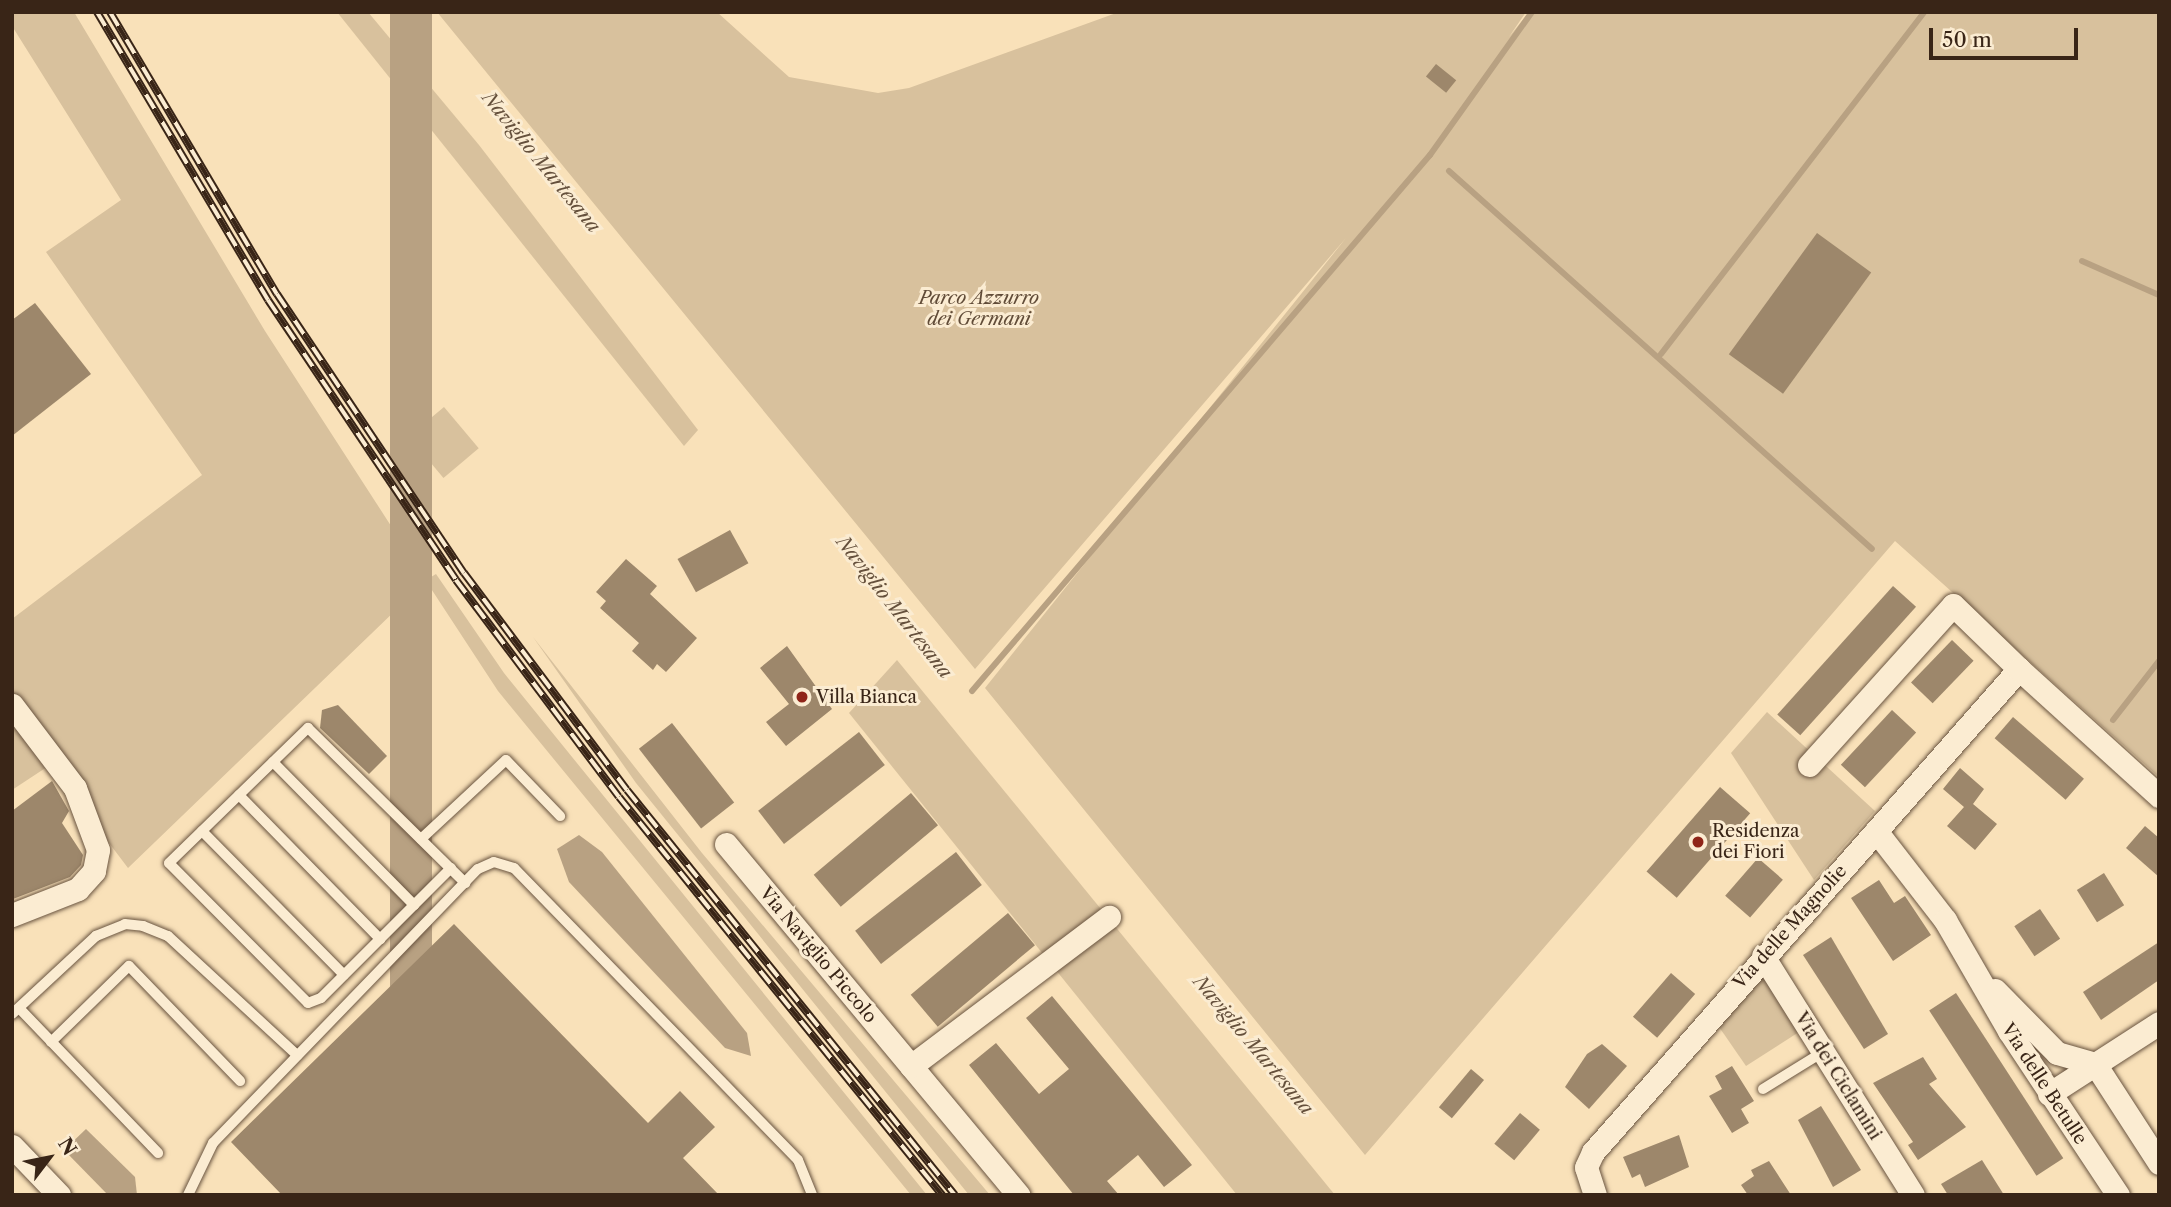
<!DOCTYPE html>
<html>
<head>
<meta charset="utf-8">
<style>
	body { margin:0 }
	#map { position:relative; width:2171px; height:1207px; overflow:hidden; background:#f9e1b9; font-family:"Libre Caslon Text",serif }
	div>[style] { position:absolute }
	.green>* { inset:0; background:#d8c19d; transform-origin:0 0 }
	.water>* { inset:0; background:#b8a182; transform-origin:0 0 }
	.stream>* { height:6px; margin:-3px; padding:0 3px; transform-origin:3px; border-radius:3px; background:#b8a182 }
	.building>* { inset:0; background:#9d876b; transform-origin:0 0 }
	.roads { filter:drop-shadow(0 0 2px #695440) drop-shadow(0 0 2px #695440) }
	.lane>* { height:10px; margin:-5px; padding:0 5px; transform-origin:5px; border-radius:5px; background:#fbecd2 }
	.street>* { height:23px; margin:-11.5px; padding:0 11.5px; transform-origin:11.5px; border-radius:11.5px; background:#fbecd2 }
	.rail>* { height:8px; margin-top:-4px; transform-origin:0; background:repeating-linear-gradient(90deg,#fbecd2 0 16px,#392517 0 32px); box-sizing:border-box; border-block:2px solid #392517 }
	.dots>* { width:19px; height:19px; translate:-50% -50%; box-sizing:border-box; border:4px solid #fbecd2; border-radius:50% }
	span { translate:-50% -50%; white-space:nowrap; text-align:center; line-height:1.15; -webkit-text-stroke:6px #fbecd2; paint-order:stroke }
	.park-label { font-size:18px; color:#614c38; font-style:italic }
	.poi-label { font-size:18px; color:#392517 }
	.left { translate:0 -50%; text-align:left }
	.street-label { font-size:18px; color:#392517 }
	.water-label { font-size:19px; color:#65503c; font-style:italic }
	.frame { position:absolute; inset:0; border:14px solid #392517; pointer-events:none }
	.north { position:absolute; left:14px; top:1123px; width:70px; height:70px; -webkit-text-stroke:5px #fbecd2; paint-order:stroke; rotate:58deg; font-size:19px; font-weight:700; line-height:28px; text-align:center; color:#392517 }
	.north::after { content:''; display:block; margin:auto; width:24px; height:32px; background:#392517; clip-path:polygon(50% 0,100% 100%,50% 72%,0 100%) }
	.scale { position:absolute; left:1929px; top:28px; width:149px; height:32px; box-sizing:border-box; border:4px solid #392517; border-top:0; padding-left:9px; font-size:21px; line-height:24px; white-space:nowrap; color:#392517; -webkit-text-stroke:5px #fbecd2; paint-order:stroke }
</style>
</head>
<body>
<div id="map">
	<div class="green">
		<i style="clip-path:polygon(12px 12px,74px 12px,265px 331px,426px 580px,436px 574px,504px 673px,927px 1195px,911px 1195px,498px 691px,426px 581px,128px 868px,50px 765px,12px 790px,12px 619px,202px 475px,46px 252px,121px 200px,12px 26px)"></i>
		<i style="clip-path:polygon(337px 12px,368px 12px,479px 145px,698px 430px,684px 446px)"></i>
		<i style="clip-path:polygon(437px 12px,717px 12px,789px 77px,878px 93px,909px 88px,1119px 12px,1526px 12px,1509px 37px,1529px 12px,2159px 12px,2159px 777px,1895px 541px,1365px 1155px,985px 688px,1346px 238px,975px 669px)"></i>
		<i style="left:444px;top:407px;width:54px;height:46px;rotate:50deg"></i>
		<i style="clip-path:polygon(533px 637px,702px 853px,990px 1195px,969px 1195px,636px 783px)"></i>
		<i style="clip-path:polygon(897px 660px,1335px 1195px,1237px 1195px,849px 713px)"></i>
		<i style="clip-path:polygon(1767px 712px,1875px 811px,1814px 880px,1731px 753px)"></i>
		<i style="clip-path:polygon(1762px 972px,1799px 1032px,1746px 1066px,1717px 1024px)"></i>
	</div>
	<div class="water">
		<i style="left:390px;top:12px;width:42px;height:1521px"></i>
		<i style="clip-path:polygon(579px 835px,602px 852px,747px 1033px,751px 1056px,725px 1048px,569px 882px,557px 849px)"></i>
		<i style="clip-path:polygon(86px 1129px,135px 1177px,137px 1195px,108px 1195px,64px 1150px)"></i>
	</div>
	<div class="stream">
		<i style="left:1449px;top:171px;width:567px;rotate:41.78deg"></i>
		<i style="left:2082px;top:261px;width:84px;rotate:23.8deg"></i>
		<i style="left:1661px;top:354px;width:431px;rotate:-52.4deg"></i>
		<i style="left:972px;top:691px;width:705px;rotate:-49.49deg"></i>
		<i style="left:1430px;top:155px;width:176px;rotate:-54.5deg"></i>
		<i style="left:2113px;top:720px;width:75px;rotate:-52.1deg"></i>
	</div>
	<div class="building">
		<i style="left:1436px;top:64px;width:26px;height:16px;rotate:39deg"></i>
		<i style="left:1817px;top:233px;width:67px;height:150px;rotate:36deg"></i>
		<i style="clip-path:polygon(35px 303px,91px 374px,12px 436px,12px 320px)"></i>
		<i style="left:730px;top:530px;width:38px;height:60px;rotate:61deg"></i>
		<i style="clip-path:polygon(626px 559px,657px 586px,650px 594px,697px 638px,666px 672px,657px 664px,653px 670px,632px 651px,639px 643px,600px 608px,606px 601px,596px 592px)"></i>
		<i style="left:1893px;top:586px;width:31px;height:173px;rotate:42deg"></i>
		<i style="left:1952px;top:640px;width:30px;height:59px;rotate:44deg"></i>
		<i style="clip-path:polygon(787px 646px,832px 709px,786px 746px,766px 722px,789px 704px,760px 668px)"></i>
		<i style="clip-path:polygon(338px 705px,387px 756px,369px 774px,320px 728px,322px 710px)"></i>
		<i style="left:1892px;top:710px;width:33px;height:75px;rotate:43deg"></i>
		<i style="left:2013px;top:717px;width:94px;height:28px;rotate:41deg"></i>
		<i style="left:672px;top:723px;width:101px;height:42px;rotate:52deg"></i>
		<i style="left:859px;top:732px;width:42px;height:128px;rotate:52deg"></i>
		<i style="clip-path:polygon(1960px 768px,1984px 789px,1973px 804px,1997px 824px,1975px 850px,1947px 826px,1964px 807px,1943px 789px)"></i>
		<i style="clip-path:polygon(52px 781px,69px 811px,62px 823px,83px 855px,81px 865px,70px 877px,13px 899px,12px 811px)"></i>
		<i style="left:1720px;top:787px;width:40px;height:112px;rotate:41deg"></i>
		<i style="left:911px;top:793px;width:42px;height:127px;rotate:50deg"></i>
		<i style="clip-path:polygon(2145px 826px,2159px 838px,2159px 877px,2126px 848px)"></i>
		<i style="left:956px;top:852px;width:42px;height:128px;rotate:52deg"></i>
		<i style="left:1758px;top:858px;width:33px;height:50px;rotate:41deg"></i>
		<i style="left:2104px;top:873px;width:38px;height:32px;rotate:58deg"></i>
		<i style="clip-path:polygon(1879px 880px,1894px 903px,1905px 896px,1931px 935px,1893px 961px,1851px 898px)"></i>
		<i style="left:2040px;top:909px;width:36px;height:31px;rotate:56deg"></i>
		<i style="left:1008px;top:913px;width:42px;height:127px;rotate:50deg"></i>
		<i style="clip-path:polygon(454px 924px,648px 1123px,680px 1091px,715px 1127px,683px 1158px,719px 1195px,282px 1195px,231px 1142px)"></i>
		<i style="clip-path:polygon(1831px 937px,1888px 1034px,1864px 1049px,1803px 955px)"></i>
		<i style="clip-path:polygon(2159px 942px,2159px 980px,2101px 1020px,2083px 992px)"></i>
		<i style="left:1671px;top:973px;width:32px;height:58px;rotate:41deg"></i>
		<i style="left:1956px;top:993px;width:197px;height:32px;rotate:57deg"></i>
		<i style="clip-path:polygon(1052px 996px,1192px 1165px,1164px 1187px,1138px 1155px,1107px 1181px,1119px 1195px,1074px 1195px,969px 1065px,996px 1043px,1039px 1094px,1069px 1069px,1026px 1018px)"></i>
		<i style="clip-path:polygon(1602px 1044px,1627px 1066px,1589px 1109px,1565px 1087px,1587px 1054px)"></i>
		<i style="clip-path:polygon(1923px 1057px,1937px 1079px,1929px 1084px,1966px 1127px,1918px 1160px,1908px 1145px,1913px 1142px,1873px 1083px)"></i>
		<i style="clip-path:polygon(1732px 1066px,1754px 1101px,1741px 1109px,1749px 1123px,1732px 1133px,1709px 1096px,1722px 1089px,1715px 1076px)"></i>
		<i style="left:1471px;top:1069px;width:17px;height:50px;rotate:40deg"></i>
		<i style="clip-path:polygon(1821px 1106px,1861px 1170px,1833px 1187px,1798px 1120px)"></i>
		<i style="left:1520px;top:1113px;width:26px;height:40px;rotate:40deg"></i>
		<i style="clip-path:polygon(1679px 1135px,1689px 1167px,1645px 1187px,1640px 1174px,1632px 1178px,1623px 1157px)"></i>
		<i style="clip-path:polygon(1982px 1160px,2004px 1195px,1948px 1195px,1941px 1184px)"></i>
		<i style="clip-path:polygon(1769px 1161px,1791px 1195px,1748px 1195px,1741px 1185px,1754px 1176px,1751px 1170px)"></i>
	</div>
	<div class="roads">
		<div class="lane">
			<i style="left:273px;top:762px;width:201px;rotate:45.4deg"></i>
			<i style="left:239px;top:795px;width:202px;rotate:45.6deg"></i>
			<i style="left:202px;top:831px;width:202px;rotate:45.4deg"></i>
			<i style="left:421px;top:839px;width:116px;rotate:-42.9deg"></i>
			<i style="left:506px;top:760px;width:78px;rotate:46deg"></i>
			<i style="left:451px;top:868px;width:184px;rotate:135deg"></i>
			<i style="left:321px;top:998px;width:14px;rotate:159deg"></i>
			<i style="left:308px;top:1003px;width:197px;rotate:-134.8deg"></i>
			<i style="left:169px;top:863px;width:194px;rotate:-44.2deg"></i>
			<i style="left:308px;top:728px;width:221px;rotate:44.6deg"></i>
			<i style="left:19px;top:1008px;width:201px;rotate:46.2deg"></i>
			<i style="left:12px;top:1014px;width:115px;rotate:-42.9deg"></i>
			<i style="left:96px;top:936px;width:31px;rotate:-22deg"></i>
			<i style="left:125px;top:924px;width:18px;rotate:6deg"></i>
			<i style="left:143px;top:926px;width:27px;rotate:22deg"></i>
			<i style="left:168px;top:936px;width:176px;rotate:42.7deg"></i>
			<i style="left:51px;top:1042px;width:109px;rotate:-44.3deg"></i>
			<i style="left:129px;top:966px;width:160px;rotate:46deg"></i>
			<i style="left:1763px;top:1089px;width:70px;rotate:-31.7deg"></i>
			<i style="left:188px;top:1195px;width:58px;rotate:-64.3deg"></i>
			<i style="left:213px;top:1143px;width:381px;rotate:-46deg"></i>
			<i style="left:478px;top:869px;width:17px;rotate:-24deg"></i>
			<i style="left:494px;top:862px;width:21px;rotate:17deg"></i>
			<i style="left:514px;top:868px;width:407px;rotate:45.8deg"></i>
			<i style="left:798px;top:1160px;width:38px;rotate:68deg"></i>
		</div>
		<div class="street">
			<i style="left:12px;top:705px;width:104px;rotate:52.8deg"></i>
			<i style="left:75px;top:788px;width:66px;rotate:69.6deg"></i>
			<i style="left:98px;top:850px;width:21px;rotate:101deg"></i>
			<i style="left:94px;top:871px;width:24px;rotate:132deg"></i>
			<i style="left:78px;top:889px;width:71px;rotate:158.5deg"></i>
			<i style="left:1809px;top:765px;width:215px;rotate:-48deg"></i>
			<i style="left:1953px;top:605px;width:92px;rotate:44.1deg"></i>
			<i style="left:1876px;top:831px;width:113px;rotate:52.2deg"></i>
			<i style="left:1945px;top:920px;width:128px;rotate:60deg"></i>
			<i style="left:2009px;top:1031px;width:197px;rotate:56.4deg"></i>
			<i style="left:726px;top:844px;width:457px;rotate:50.2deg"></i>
			<i style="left:1763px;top:956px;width:282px;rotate:57.9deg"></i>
			<i style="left:1995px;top:990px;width:88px;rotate:45.5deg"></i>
			<i style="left:2057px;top:1053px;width:40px;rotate:16deg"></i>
			<i style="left:2095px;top:1064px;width:118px;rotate:57.1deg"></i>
			<i style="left:911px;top:1066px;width:248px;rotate:-37deg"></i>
			<i style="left:2049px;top:1094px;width:131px;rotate:-32.8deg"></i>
			<i style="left:12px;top:1146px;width:68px;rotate:46.2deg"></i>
			<i style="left:1595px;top:1195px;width:29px;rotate:-108deg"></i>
			<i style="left:1586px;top:1167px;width:17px;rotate:-65deg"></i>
			<i style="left:1593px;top:1152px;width:644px;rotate:-48.59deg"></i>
			<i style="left:2019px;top:669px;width:189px;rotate:42.2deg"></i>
		</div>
	</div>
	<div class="rail">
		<i style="left:97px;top:12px;width:335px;rotate:59.3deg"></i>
		<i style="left:268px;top:300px;width:337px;rotate:56.1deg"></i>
		<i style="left:456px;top:580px;width:271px;rotate:53.1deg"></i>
		<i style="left:619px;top:797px;width:513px;rotate:50.94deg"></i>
		<i style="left:110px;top:12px;width:328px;rotate:59.4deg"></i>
		<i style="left:277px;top:294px;width:336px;rotate:56.2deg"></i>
		<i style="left:464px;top:573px;width:271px;rotate:53.1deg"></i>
		<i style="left:627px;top:790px;width:521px;rotate:51deg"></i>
	</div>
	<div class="dots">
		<i style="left:802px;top:697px;background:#8f2418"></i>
		<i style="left:1698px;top:842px;background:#8f2418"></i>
	</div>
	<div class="park-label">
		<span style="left:979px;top:309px">Parco Azzurro<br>dei Germani</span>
	</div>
	<div class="poi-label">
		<span class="left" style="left:816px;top:697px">Villa Bianca</span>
		<span class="left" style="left:1712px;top:842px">Residenza<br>dei Fiori</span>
	</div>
	<div class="street-label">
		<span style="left:1790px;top:927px;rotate:-48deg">Via delle Magnolie</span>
		<span style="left:818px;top:955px;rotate:50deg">Via Naviglio Piccolo</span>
		<span style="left:1838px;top:1076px;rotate:58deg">Via dei Ciclamini</span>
		<span style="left:2044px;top:1084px;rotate:57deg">Via delle Betulle</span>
	</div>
	<div class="water-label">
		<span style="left:541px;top:162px;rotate:51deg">Naviglio Martesana</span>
		<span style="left:894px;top:607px;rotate:52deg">Naviglio Martesana</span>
		<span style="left:1253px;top:1045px;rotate:50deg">Naviglio Martesana</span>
	</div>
	<div class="frame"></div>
	<div class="north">N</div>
	<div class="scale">50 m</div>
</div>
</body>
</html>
